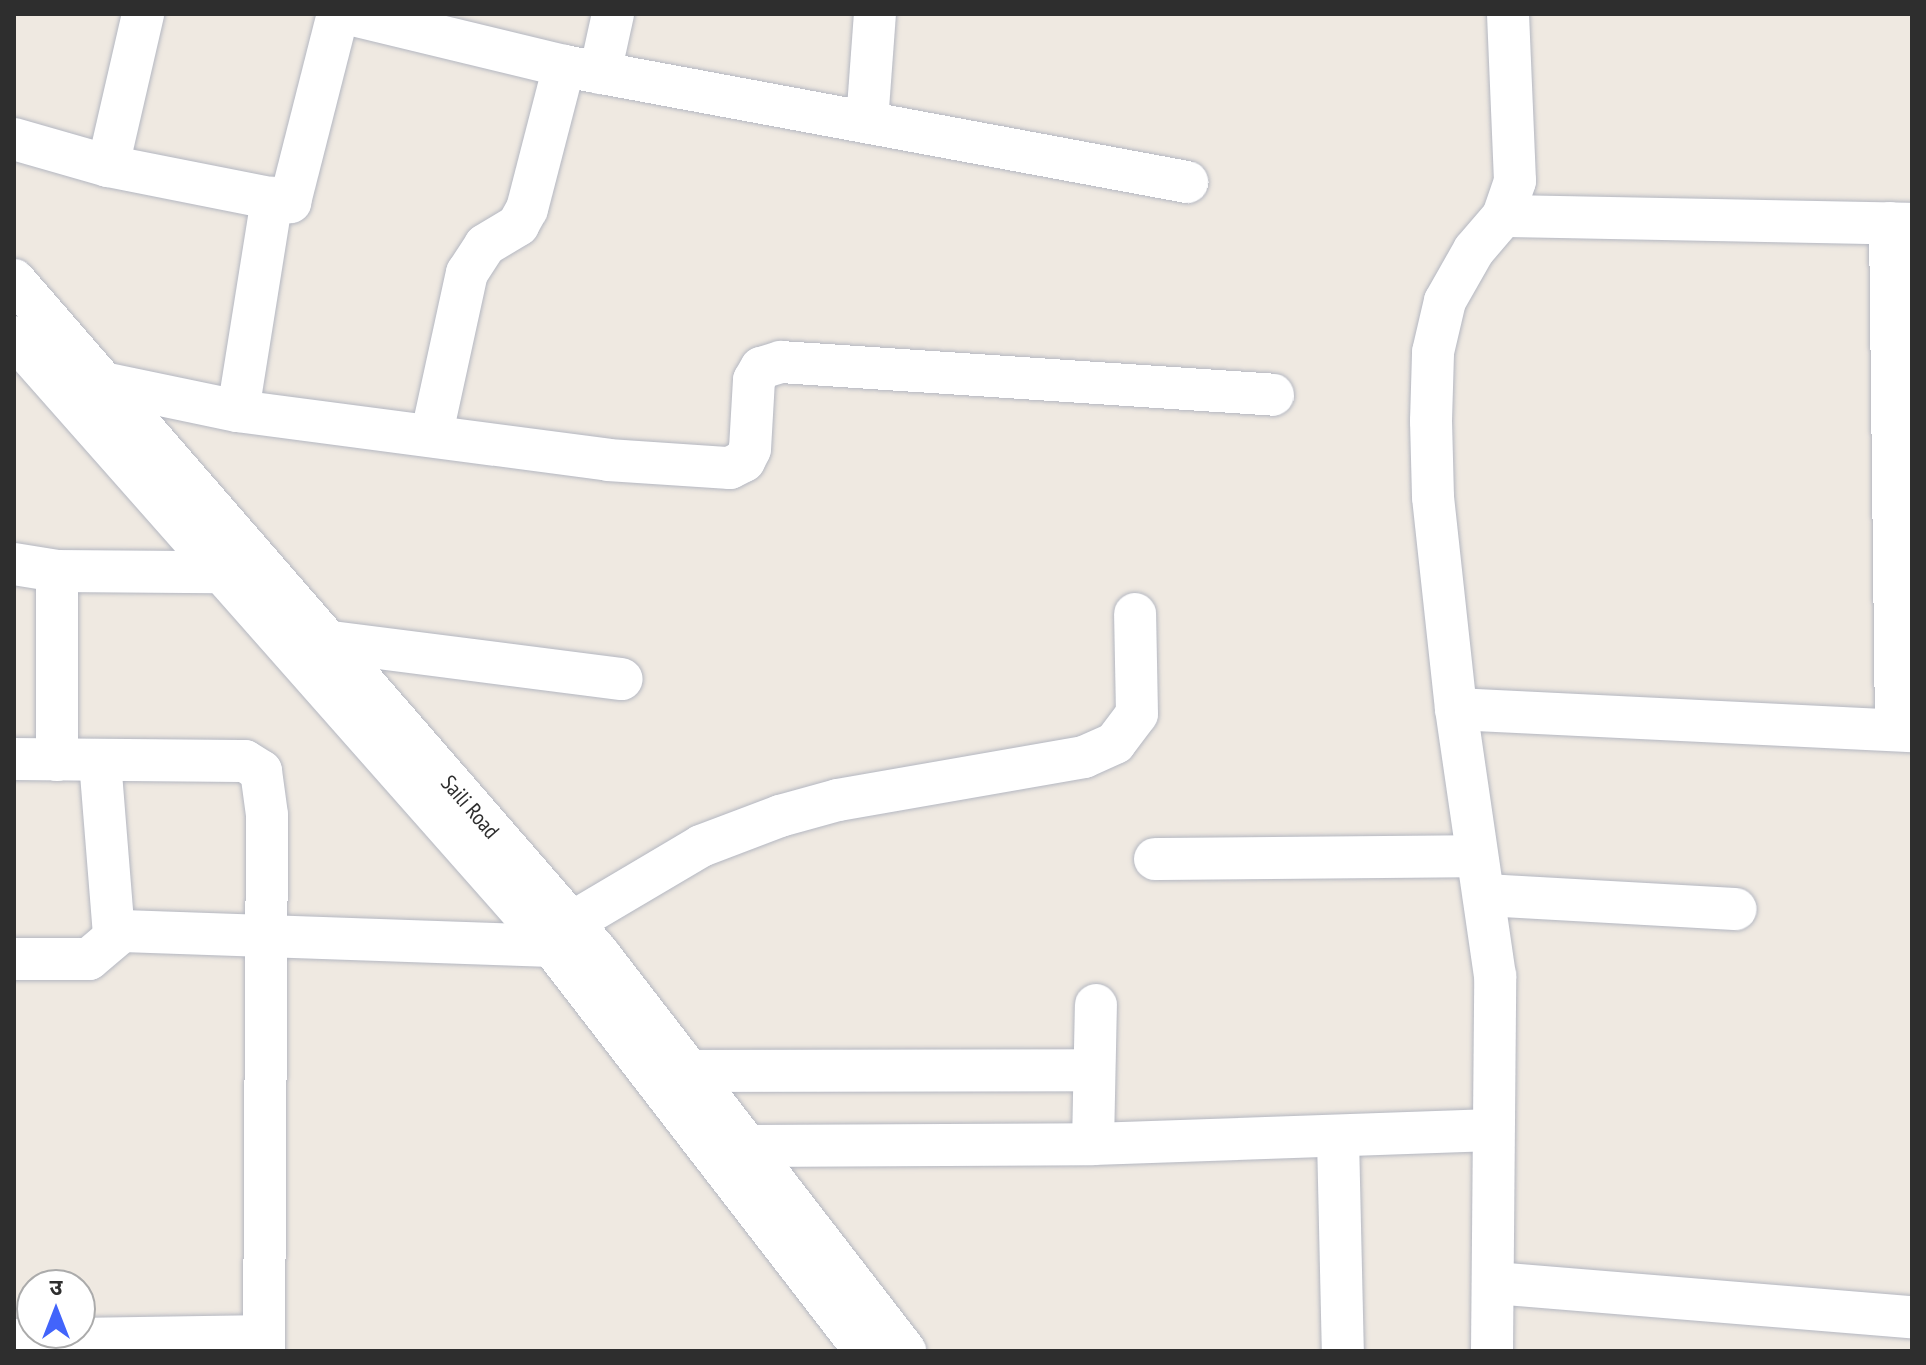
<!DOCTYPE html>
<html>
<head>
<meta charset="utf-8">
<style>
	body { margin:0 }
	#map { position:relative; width:1926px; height:1365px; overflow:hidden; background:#efe9e1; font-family:"PT Sans Narrow","Noto Sans Devanagari",sans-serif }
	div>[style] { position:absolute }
	.roads { filter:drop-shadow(0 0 2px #b4b7c1) drop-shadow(0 0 2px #b4b7c1) }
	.minor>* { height:42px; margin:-21px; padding:0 21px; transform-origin:21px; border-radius:21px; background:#fff }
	span { translate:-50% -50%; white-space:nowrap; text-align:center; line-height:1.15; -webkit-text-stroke:7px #fff; paint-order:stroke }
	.street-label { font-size:22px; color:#2e2e2e }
	.frame { position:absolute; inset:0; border:16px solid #2e2e2e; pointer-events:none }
	.north { position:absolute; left:16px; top:1269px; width:80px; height:80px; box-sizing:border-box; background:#fff; border:2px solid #ababab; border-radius:50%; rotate:0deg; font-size:22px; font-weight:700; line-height:32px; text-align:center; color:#2e2e2e }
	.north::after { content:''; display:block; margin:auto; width:28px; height:36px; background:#4264fb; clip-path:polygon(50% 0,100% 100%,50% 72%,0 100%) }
</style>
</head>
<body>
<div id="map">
	<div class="roads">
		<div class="minor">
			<i style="left:349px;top:14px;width:221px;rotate:13.6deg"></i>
			<i style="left:564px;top:66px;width:634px;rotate:10.55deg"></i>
			<i style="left:600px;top:73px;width:60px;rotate:-77.6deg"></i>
			<i style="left:867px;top:122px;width:108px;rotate:-85.8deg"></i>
			<i style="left:14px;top:139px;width:98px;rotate:16deg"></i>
			<i style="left:108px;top:166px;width:186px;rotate:11.2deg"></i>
			<i style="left:290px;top:202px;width:194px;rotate:-75.7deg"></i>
			<i style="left:108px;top:166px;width:156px;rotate:-77deg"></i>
			<i style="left:1503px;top:216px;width:409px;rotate:1.1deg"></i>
			<i style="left:1890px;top:223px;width:507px;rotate:89.32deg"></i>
			<i style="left:14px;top:280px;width:891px;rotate:49.05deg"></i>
			<i style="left:598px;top:953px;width:503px;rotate:52.35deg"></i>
			<i style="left:14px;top:337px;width:813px;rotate:48.54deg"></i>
			<i style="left:552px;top:946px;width:512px;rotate:52.3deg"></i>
			<i style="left:89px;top:380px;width:152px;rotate:11.8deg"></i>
			<i style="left:238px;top:411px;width:373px;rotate:7.5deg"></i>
			<i style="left:608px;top:460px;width:122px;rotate:3.8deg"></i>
			<i style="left:730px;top:468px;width:16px;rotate:-27deg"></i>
			<i style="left:744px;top:461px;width:13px;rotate:-63deg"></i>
			<i style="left:750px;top:449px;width:69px;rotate:-86.7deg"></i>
			<i style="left:754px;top:380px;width:14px;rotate:-60deg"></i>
			<i style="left:761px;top:368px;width:21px;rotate:-17deg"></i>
			<i style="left:781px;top:362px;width:493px;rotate:3.8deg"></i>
			<i style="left:238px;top:411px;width:216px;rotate:-80.9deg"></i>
			<i style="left:432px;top:433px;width:164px;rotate:-77.7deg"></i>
			<i style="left:467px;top:273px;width:33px;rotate:-57deg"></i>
			<i style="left:485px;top:245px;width:39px;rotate:-31deg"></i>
			<i style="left:518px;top:225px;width:18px;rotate:-61deg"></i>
			<i style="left:527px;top:209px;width:148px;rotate:-75.5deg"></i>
			<i style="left:14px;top:564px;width:44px;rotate:9.2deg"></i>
			<i style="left:57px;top:571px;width:162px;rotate:0.4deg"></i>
			<i style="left:324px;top:641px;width:300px;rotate:7.3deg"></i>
			<i style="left:1456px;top:709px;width:457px;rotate:2.8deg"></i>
			<i style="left:14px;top:759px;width:231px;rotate:0.5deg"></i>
			<i style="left:245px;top:761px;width:19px;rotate:32deg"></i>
			<i style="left:261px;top:771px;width:44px;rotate:82.2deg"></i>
			<i style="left:267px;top:815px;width:536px;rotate:90.32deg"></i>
			<i style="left:57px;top:760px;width:189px;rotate:-90deg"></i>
			<i style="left:100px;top:761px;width:174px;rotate:85.4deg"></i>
			<i style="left:1155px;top:859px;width:319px;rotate:-0.5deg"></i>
			<i style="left:1484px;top:895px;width:252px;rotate:3.2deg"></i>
			<i style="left:571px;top:923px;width:151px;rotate:-30.6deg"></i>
			<i style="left:701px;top:846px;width:85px;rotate:-20.8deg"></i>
			<i style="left:780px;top:816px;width:60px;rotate:-15.4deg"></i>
			<i style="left:838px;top:800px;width:250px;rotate:-9.9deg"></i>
			<i style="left:1084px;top:757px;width:34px;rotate:-24deg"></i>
			<i style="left:1115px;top:743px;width:36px;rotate:-53deg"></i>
			<i style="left:1137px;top:714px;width:100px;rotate:-91.1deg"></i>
			<i style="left:14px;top:959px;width:75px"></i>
			<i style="left:89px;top:959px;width:43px;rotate:-40.3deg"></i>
			<i style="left:122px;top:931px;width:430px;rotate:2deg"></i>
			<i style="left:691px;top:1071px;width:403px;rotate:-0.1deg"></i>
			<i style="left:1338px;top:1138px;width:213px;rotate:88.7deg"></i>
			<i style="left:1093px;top:1144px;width:139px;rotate:-88.8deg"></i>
			<i style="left:749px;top:1146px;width:344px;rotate:-0.3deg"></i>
			<i style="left:1093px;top:1144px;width:400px;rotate:-2deg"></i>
			<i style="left:1494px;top:1283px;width:419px;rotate:4.7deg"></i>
			<i style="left:14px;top:1340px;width:250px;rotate:-0.9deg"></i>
			<i style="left:1492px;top:1351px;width:375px;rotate:-89.5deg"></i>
			<i style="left:1495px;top:976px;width:270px;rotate:-98.3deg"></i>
			<i style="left:1456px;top:709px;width:213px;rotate:-96.2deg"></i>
			<i style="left:1433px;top:497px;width:76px;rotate:-91.5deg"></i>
			<i style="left:1431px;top:421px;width:69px;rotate:-88.3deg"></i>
			<i style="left:1433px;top:352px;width:52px;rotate:-76.8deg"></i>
			<i style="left:1445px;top:301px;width:59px;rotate:-60.4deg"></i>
			<i style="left:1474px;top:250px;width:45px;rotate:-49.5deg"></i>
			<i style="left:1503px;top:216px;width:37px;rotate:-71deg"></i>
			<i style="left:1515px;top:181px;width:167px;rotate:-92.4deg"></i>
		</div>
	</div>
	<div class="street-label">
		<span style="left:470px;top:807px;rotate:49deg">Saili Road</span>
	</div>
	<div class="frame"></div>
	<div class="north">उ</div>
</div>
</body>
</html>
